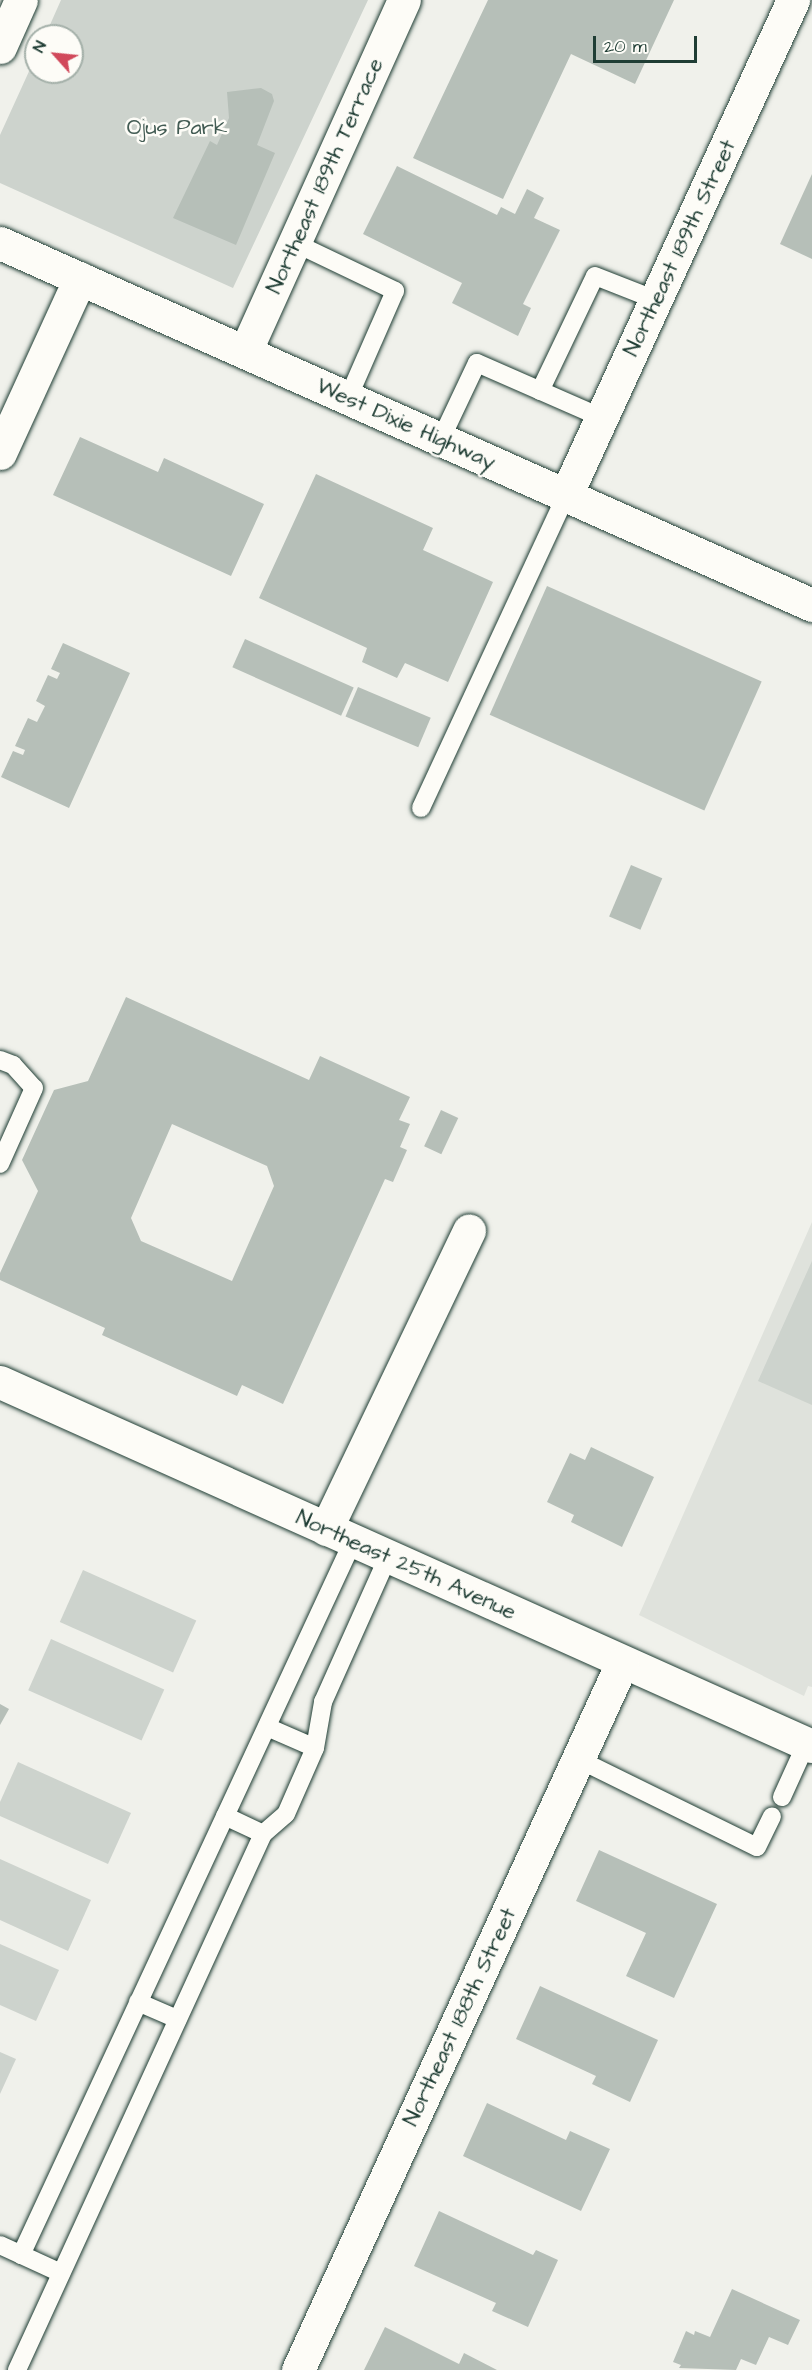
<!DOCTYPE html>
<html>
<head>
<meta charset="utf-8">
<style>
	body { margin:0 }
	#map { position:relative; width:812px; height:2370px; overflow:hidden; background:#f0f1eb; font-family:"Architects Daughter",sans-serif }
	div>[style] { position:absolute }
	.built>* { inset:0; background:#dfe2dc }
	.green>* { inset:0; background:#cdd3cd; transform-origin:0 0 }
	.building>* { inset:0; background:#b6bfb8; transform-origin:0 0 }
	.roads { filter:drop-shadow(0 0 2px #1f3d34) drop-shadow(0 0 2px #1f3d34) }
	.lane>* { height:18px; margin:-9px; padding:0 9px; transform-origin:9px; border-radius:9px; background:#fdfcf7 }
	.street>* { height:33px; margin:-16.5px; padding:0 16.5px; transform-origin:16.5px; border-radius:16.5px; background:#fdfcf7 }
	.secondary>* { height:33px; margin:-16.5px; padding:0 16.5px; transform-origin:16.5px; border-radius:16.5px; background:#fdfcf7 }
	span { translate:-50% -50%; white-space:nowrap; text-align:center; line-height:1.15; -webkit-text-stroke:5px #fdfcf7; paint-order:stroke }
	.park-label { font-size:22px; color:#425b53 }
	.street-label { font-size:22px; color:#1f3d34 }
	.north { position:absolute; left:24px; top:24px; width:60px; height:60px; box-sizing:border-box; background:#fdfcf7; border:2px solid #a4b0a9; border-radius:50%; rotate:297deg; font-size:16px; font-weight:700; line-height:24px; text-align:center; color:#1f3d34 }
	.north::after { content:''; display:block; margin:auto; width:21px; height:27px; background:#d1495b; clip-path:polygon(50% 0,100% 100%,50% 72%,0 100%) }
	.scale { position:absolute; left:593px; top:36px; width:104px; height:27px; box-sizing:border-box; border:3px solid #1f3d34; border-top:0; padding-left:8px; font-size:18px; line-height:21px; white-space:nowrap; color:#1f3d34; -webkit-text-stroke:4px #fdfcf7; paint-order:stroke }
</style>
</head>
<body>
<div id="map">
	<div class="built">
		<i style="clip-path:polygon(812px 1222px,812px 1687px,808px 1686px,804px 1696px,639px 1615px)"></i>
	</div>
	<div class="green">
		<i style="clip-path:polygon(61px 0,368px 0,233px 288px,0 183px,0 135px,36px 56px,36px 72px,72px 72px,72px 36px,45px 36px)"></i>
		<i style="clip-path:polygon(812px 1261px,812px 1405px,758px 1381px)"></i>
		<i style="left:83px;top:1570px;width:124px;height:57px;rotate:24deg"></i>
		<i style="left:51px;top:1639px;width:124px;height:56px;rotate:24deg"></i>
		<i style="clip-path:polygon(18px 1762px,131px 1813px,108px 1864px,0 1816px,0 1802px)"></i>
		<i style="clip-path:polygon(0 1859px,91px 1900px,68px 1951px,0 1920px)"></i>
		<i style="clip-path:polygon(0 1944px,59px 1970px,36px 2021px,0 2005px)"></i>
		<i style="clip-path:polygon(0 2052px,16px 2059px,0 2094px)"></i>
	</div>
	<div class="building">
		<i style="clip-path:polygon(488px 0,674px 0,635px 84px,571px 54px,503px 199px,413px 158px)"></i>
		<i style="clip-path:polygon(261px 88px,272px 94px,274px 101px,257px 145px,275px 153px,236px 245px,173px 218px,210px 141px,217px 145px,229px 118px,227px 92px)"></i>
		<i style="clip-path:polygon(397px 166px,497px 215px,501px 207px,515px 214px,527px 189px,544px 198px,534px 218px,560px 230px,523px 304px,531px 308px,518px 336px,452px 303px,462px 283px,363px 234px)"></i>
		<i style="clip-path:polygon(812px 174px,812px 259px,780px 244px)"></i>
		<i style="clip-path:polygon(80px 437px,158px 472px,164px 458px,264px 504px,231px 576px,53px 495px)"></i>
		<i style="clip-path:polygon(316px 474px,433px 528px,423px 550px,493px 582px,448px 682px,405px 663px,397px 678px,362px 662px,367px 648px,259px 598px)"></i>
		<i style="left:547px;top:586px;width:235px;height:141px;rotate:24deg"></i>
		<i style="left:245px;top:639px;width:119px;height:31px;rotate:24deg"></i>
		<i style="clip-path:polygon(63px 643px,130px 673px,69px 808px,1px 777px,13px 751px,23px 755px,25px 750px,15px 746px,28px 718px,37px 722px,45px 706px,36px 701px,48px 675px,57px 679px,60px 673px,51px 669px)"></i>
		<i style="left:358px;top:687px;width:79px;height:32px;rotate:23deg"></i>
		<i style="left:631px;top:865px;width:34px;height:56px;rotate:23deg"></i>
		<i style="clip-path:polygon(evenodd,126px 997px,309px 1080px,320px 1056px,410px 1097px,399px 1120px,410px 1124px,400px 1147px,407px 1150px,393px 1182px,385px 1179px,283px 1404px,242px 1385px,237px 1396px,102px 1335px,105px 1328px,0 1280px,0 1273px,38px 1191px,22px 1160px,54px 1090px,88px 1081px,126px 997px,172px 1124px,267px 1166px,274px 1186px,232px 1281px,141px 1241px,131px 1218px,172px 1124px)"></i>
		<i style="left:441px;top:1110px;width:19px;height:40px;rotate:25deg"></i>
		<i style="clip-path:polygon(591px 1447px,654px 1477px,622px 1547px,571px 1522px,574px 1515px,547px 1502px,570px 1453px,585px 1460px)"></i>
		<i style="clip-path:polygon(0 1704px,9px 1709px,0 1725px)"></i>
		<i style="clip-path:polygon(599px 1850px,717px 1904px,674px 1998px,626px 1976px,646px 1933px,576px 1901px)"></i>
		<i style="clip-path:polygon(540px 1986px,658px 2040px,630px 2102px,592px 2084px,596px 2076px,516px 2039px)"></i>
		<i style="clip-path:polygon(487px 2103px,566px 2140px,570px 2131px,610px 2149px,581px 2211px,463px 2156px)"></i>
		<i style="clip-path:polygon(439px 2211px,533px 2255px,536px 2250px,558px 2260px,528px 2327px,492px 2311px,496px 2303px,414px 2266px)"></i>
		<i style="clip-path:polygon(732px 2289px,800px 2320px,788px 2345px,769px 2337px,756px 2365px,741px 2359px,736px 2370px,679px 2368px,681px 2365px,673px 2362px,686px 2331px,694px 2335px,695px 2331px,710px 2337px)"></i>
		<i style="clip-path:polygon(385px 2327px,459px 2364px,464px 2353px,497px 2370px,364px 2370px)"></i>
	</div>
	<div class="roads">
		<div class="lane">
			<i style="left:295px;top:243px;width:111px;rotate:25.6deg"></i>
			<i style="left:395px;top:291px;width:117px;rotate:113.7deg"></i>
			<i style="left:540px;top:391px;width:127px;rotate:-64.4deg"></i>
			<i style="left:595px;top:276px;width:66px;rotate:21.5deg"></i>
			<i style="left:441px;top:439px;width:84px;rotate:-64.7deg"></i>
			<i style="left:477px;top:363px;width:137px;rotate:23.7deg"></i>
			<i style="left:421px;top:808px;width:345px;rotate:-65.1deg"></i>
			<i style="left:0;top:1060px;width:14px;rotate:21deg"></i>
			<i style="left:13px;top:1065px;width:31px;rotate:48deg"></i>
			<i style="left:34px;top:1088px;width:83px;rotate:114.1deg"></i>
			<i style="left:267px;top:1727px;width:52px;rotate:23.6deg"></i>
			<i style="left:578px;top:1759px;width:199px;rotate:26.2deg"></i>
			<i style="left:757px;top:1847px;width:34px;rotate:-64deg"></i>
			<i style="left:782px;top:1797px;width:58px;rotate:-65.6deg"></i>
			<i style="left:225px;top:1816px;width:42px;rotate:25.3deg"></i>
			<i style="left:138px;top:2002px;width:43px;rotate:23.6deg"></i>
			<i style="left:0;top:2245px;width:67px;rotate:24.7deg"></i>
			<i style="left:21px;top:2255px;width:787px;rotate:-65.06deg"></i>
			<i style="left:17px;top:2370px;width:590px;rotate:-65.35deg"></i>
			<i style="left:263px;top:1834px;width:30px;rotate:-41deg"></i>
			<i style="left:286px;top:1814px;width:72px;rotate:-66.3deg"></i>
			<i style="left:315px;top:1748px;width:47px;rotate:-80.1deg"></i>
			<i style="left:323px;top:1702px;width:159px;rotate:-65.9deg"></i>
		</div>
		<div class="street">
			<i style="left:0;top:47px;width:51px;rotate:-65.9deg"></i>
			<i style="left:245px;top:352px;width:386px;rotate:-65.7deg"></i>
			<i style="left:0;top:453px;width:192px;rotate:-65.4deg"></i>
			<i style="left:566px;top:495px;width:545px;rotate:-65.36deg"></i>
			<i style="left:0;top:1382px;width:890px;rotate:24.15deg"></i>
			<i style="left:326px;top:1529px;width:331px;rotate:-64.4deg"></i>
			<i style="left:298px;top:2370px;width:778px;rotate:-65.38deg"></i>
		</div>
		<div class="secondary">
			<i style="left:0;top:243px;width:889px;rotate:24.03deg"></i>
		</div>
	</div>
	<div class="park-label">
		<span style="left:177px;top:128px">Ojus Park</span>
	</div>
	<div class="street-label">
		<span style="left:325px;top:176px;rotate:-66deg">Northeast 189th Terrace</span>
		<span style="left:680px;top:248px;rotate:-65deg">Northeast 189th Street</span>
		<span style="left:406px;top:424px;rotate:24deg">West Dixie Highway</span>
		<span style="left:406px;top:1565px;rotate:24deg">Northeast 25th Avenue</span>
		<span style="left:460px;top:2017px;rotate:-65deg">Northeast 188th Street</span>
	</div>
	<div class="north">N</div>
	<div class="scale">20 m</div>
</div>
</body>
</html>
